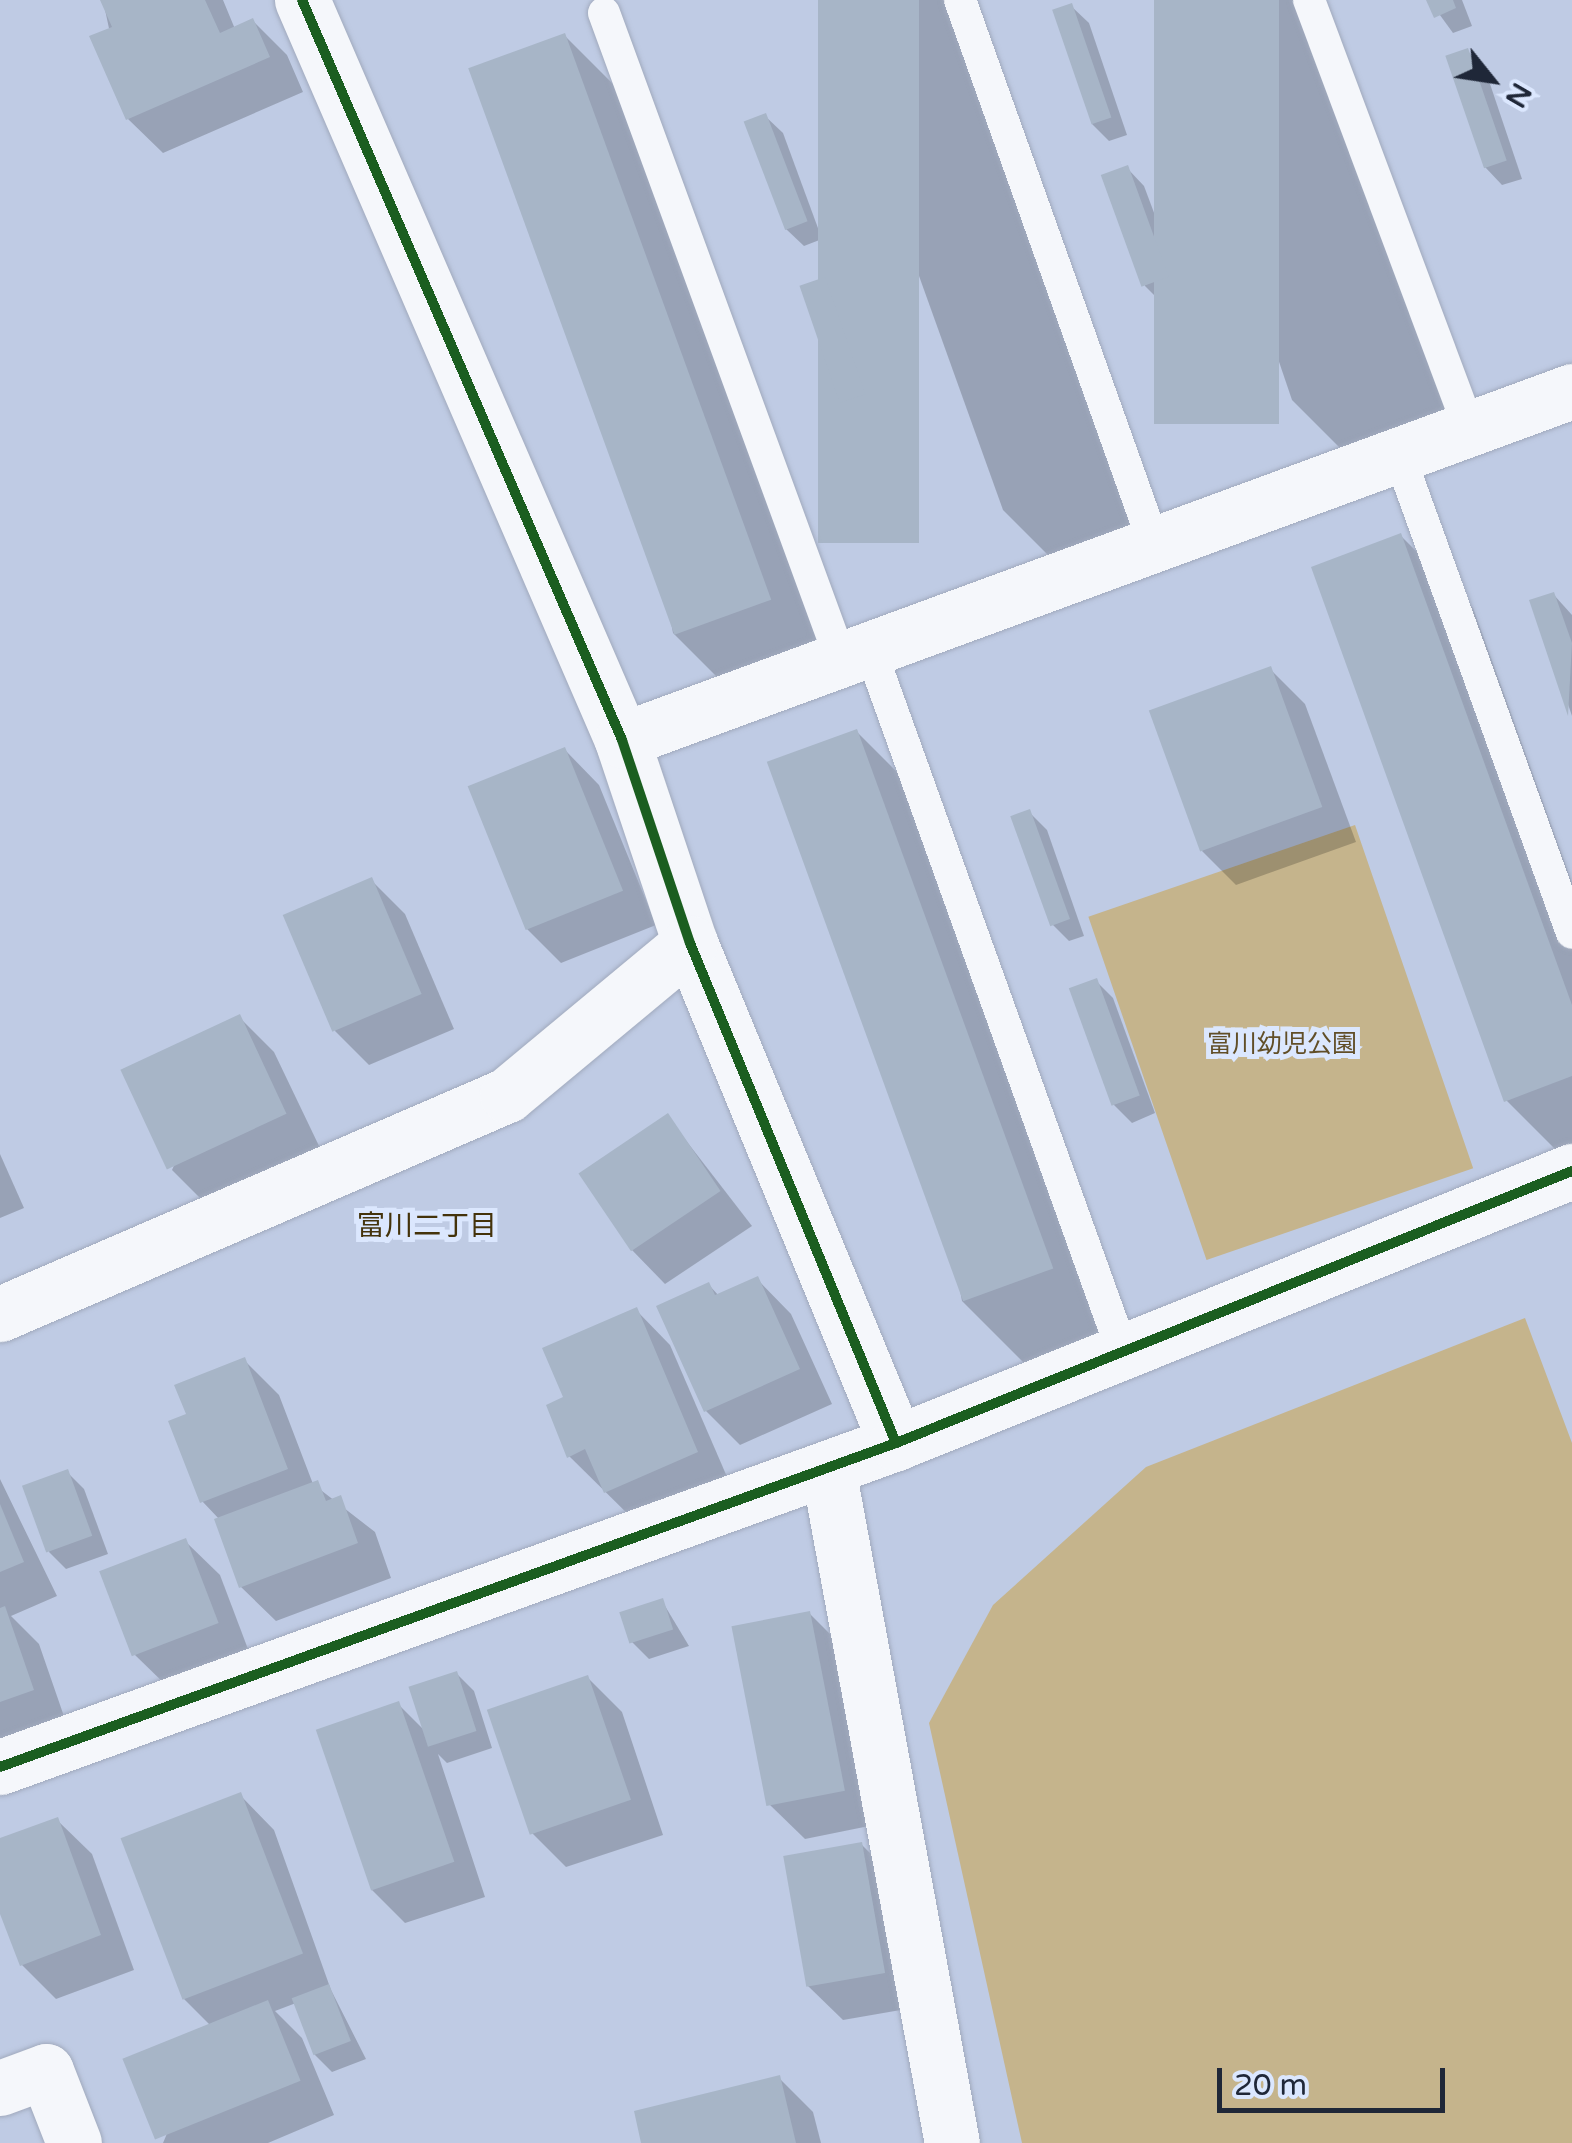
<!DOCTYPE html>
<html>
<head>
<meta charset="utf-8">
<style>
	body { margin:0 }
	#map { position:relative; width:1572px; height:2143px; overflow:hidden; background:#bfcbe4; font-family:"Varela Round","Noto Sans JP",sans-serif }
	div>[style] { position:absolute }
	.green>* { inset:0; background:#c5b48c; transform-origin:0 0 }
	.shadow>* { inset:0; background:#0003 }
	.building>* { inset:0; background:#a7b5c7; transform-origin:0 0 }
	.roads { filter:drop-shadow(0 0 2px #a1aabd) drop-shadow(0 0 2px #a1aabd) }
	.lane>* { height:32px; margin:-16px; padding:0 16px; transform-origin:16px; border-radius:16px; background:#f5f7fb }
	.street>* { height:55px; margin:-27.5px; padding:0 27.5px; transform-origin:27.5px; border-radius:27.5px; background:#f5f7fb }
	.secondary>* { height:55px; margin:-27.5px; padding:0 27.5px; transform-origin:27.5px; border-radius:27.5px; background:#f5f7fb }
	.cycleway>* { height:10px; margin:-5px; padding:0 5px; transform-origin:5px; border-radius:5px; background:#1b5e20 }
	span { translate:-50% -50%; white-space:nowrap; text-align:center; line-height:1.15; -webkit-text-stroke:10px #dbe7fe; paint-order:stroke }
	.park-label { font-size:25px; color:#614e27 }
	.neighbourhood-label { font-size:28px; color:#44330b }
	.north { position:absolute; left:1442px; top:30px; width:100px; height:100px; -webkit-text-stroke:8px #dbe7fe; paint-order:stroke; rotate:120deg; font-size:28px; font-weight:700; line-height:40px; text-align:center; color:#1f2738 }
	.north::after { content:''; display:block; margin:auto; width:35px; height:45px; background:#1f2738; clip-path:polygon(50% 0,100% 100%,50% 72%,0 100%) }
	.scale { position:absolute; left:1217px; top:2068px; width:228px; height:45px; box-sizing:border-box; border:5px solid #1f2738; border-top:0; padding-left:12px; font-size:30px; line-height:35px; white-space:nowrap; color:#1f2738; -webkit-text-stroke:8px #dbe7fe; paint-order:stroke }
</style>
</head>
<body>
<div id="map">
	<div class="green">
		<i style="left:1355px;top:825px;width:363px;height:282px;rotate:71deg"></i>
		<i style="clip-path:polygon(1525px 1318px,1572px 1443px,1572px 2143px,1022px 2143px,929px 1723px,993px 1605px,1146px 1467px)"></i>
	</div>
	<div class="shadow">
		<i style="clip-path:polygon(103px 0,223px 0,235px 29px,253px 21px,287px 55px,303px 92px,163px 153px,128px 119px)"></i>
		<i style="clip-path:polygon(820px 0,963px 0,1159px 551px,1075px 582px,1003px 510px)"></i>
		<i style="clip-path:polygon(1156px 0,1325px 0,1473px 434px,1364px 472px,1292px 400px)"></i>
		<i style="clip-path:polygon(1429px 0,1462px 0,1472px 26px,1453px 33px)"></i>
		<i style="clip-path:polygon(1071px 6px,1089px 23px,1127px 135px,1109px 141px,1092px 124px)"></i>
		<i style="clip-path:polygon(565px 36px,637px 108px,840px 672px,745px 705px,673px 633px)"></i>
		<i style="clip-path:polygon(1467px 51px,1485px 69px,1522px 179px,1502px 185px,1485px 167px)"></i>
		<i style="clip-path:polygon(765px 116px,783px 133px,822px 239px,804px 246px,786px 229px)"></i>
		<i style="clip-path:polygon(1127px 168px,1144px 186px,1185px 295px,1162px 303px,1145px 286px)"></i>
		<i style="clip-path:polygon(824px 280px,842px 298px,881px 411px,860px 418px,842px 401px)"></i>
		<i style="clip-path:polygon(1401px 536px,1473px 608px,1572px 883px,1572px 1166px,1506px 1100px)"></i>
		<i style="clip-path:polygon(1554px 595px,1572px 615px,1572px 716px,1533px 602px)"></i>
		<i style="clip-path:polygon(1270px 669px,1305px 704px,1356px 842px,1236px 885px,1202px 851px)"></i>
		<i style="clip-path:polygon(857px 732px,929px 804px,1122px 1341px,1034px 1373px,962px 1301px)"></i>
		<i style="clip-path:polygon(565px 750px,599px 785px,656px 925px,561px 963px,527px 929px)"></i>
		<i style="clip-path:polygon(1029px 812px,1047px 830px,1084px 936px,1069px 941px,1051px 923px)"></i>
		<i style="clip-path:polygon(371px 880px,405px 914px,454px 1029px,369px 1065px,335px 1031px)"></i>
		<i style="clip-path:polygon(1096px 981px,1113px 998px,1155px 1113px,1132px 1123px,1114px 1105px)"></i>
		<i style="clip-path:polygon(239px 1017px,274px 1052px,320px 1148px,206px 1204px,172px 1170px)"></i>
		<i style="clip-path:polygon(667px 1116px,752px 1226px,665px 1284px,631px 1249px)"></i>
		<i style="clip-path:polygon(0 1154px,24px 1208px,0 1218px)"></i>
		<i style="clip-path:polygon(757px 1279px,791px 1314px,832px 1404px,740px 1445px,706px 1411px,709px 1285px,719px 1296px)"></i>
		<i style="clip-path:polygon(636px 1310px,670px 1345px,731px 1486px,640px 1526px,569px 1456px,567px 1398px)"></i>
		<i style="clip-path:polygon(244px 1360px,279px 1395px,313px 1484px,375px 1532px,391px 1578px,276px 1621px,241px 1587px,220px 1520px,202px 1501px,189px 1416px)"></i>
		<i style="clip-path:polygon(67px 1472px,84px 1489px,108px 1554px,66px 1569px,49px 1552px)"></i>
		<i style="clip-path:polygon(0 1479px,57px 1596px,11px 1616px,39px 1644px,67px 1725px,0 1748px)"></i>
		<i style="clip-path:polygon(185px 1541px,220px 1575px,251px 1657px,170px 1689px,135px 1655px)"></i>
		<i style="clip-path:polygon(662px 1601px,689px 1646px,649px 1659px,632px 1642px)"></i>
		<i style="clip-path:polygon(809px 1613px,844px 1648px,879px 1824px,805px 1839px,770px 1805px)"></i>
		<i style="clip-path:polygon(457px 1674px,474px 1691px,492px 1748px,447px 1763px,438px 1754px,485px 1897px,405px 1923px,371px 1889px,398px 1704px,425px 1731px)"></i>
		<i style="clip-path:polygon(588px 1678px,622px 1712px,663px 1835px,566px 1867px,532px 1833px)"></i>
		<i style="clip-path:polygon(240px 1795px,274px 1830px,331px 1990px,366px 2059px,332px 2072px,315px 2055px,296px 2003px,275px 2011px,302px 2038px,334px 2115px,268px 2143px,163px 2143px,212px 2027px,184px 1999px)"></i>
		<i style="clip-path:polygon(57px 1820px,92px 1854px,134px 1970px,56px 1999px,22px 1965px,0 1907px,0 1841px)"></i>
		<i style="clip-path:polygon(861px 1844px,896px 1879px,918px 2007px,843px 2020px,808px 1986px)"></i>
		<i style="clip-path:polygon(779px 2078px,813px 2112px,821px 2143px,644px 2143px)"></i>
	</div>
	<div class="building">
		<i style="clip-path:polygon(100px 0,205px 0,220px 33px,253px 18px,270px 57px,126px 120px,89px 36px,112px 27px)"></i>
		<i style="left:818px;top:0;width:101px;height:543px"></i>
		<i style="left:1154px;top:0;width:125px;height:424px"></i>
		<i style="clip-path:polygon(1426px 0,1453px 0,1456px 8px,1434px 18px)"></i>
		<i style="left:1072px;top:3px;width:121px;height:21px;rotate:71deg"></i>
		<i style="left:565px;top:33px;width:603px;height:103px;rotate:70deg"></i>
		<i style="left:1468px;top:48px;width:119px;height:24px;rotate:71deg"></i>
		<i style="left:766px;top:113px;width:116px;height:24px;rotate:69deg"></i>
		<i style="left:1128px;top:165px;width:119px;height:29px;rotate:70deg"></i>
		<i style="left:825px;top:277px;width:124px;height:27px;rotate:71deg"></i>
		<i style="clip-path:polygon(1401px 533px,1572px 1005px,1572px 1076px,1504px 1102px,1311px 567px)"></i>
		<i style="clip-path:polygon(1554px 592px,1572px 643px,1568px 716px,1529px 600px)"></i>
		<i style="left:1271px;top:666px;width:150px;height:130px;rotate:70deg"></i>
		<i style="left:857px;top:729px;width:574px;height:96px;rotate:70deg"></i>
		<i style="left:565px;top:747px;width:155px;height:105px;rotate:68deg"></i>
		<i style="left:1030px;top:809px;width:117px;height:21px;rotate:70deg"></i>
		<i style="left:372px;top:877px;width:127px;height:97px;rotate:67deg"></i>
		<i style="left:1097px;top:978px;width:125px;height:30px;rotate:70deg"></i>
		<i style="left:240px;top:1014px;width:110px;height:132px;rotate:65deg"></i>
		<i style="left:668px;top:1113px;width:94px;height:108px;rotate:56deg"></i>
		<i style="clip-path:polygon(758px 1276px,800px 1369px,704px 1412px,656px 1306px,709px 1282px,715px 1295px)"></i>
		<i style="clip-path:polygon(637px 1307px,698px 1452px,604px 1493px,585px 1449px,567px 1458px,546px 1405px,563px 1397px,542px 1348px)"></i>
		<i style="clip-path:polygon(245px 1357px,288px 1469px,200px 1503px,168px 1421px,186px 1414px,174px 1385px)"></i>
		<i style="left:68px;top:1469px;width:71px;height:49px;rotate:70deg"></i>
		<i style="clip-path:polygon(318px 1480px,326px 1501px,341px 1495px,358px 1543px,239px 1588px,214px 1519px)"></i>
		<i style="clip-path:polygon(0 1504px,24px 1562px,0 1572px)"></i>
		<i style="left:186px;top:1538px;width:91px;height:93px;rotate:69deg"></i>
		<i style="left:663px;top:1598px;width:33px;height:46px;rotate:72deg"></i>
		<i style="clip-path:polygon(5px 1606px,34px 1690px,0 1702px,0 1608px)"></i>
		<i style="left:810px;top:1611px;width:183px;height:80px;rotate:79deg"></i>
		<i style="left:457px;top:1671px;width:63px;height:51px;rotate:72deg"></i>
		<i style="left:588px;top:1675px;width:132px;height:107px;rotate:71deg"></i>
		<i style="left:399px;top:1701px;width:170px;height:88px;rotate:71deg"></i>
		<i style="left:241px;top:1792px;width:173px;height:129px;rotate:69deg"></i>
		<i style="clip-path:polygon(58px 1817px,101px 1935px,20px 1966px,0 1914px,0 1838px)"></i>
		<i style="left:862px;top:1842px;width:133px;height:80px;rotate:80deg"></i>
		<i style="left:329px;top:1984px;width:61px;height:40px;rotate:69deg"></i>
		<i style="left:268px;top:2000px;width:87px;height:157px;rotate:68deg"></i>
		<i style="clip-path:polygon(780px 2075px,796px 2143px,641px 2143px,634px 2111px)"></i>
	</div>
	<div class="roads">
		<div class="lane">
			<i style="left:960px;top:0;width:578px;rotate:70.37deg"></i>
			<i style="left:1309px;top:0;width:458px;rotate:69.5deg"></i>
			<i style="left:604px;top:13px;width:689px;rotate:69.88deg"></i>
			<i style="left:1399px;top:455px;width:508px;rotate:70.1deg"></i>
			<i style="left:870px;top:649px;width:748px;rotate:70.23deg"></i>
		</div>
		<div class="street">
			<i style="left:302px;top:0;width:806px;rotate:66.61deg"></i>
			<i style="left:622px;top:740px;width:214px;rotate:71.5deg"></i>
			<i style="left:690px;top:943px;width:541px;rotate:67.61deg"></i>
			<i style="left:622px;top:740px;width:1012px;rotate:-20.17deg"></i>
			<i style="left:0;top:1314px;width:552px;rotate:-23.36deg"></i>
			<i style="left:507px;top:1095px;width:238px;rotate:-39.7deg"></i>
			<i style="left:828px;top:1469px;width:685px;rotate:79.58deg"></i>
			<i style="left:0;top:2088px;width:49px;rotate:-20.3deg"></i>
			<i style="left:46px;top:2071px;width:77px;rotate:68.7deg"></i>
		</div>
		<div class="secondary">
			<i style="left:0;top:1767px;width:953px;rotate:-19.88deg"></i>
			<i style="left:896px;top:1443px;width:729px;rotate:-21.92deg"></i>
		</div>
	</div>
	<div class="cycleway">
		<i style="left:302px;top:0;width:806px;rotate:66.61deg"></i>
		<i style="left:622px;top:740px;width:214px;rotate:71.5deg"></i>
		<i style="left:690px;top:943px;width:541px;rotate:67.61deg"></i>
		<i style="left:0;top:1767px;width:953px;rotate:-19.88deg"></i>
		<i style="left:896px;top:1443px;width:729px;rotate:-21.92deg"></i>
	</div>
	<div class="park-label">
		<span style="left:1282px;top:1044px">富川幼児公園</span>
	</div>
	<div class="neighbourhood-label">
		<span style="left:427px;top:1226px">富川二丁目</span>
	</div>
	<div class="north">N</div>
	<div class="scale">20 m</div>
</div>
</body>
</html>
